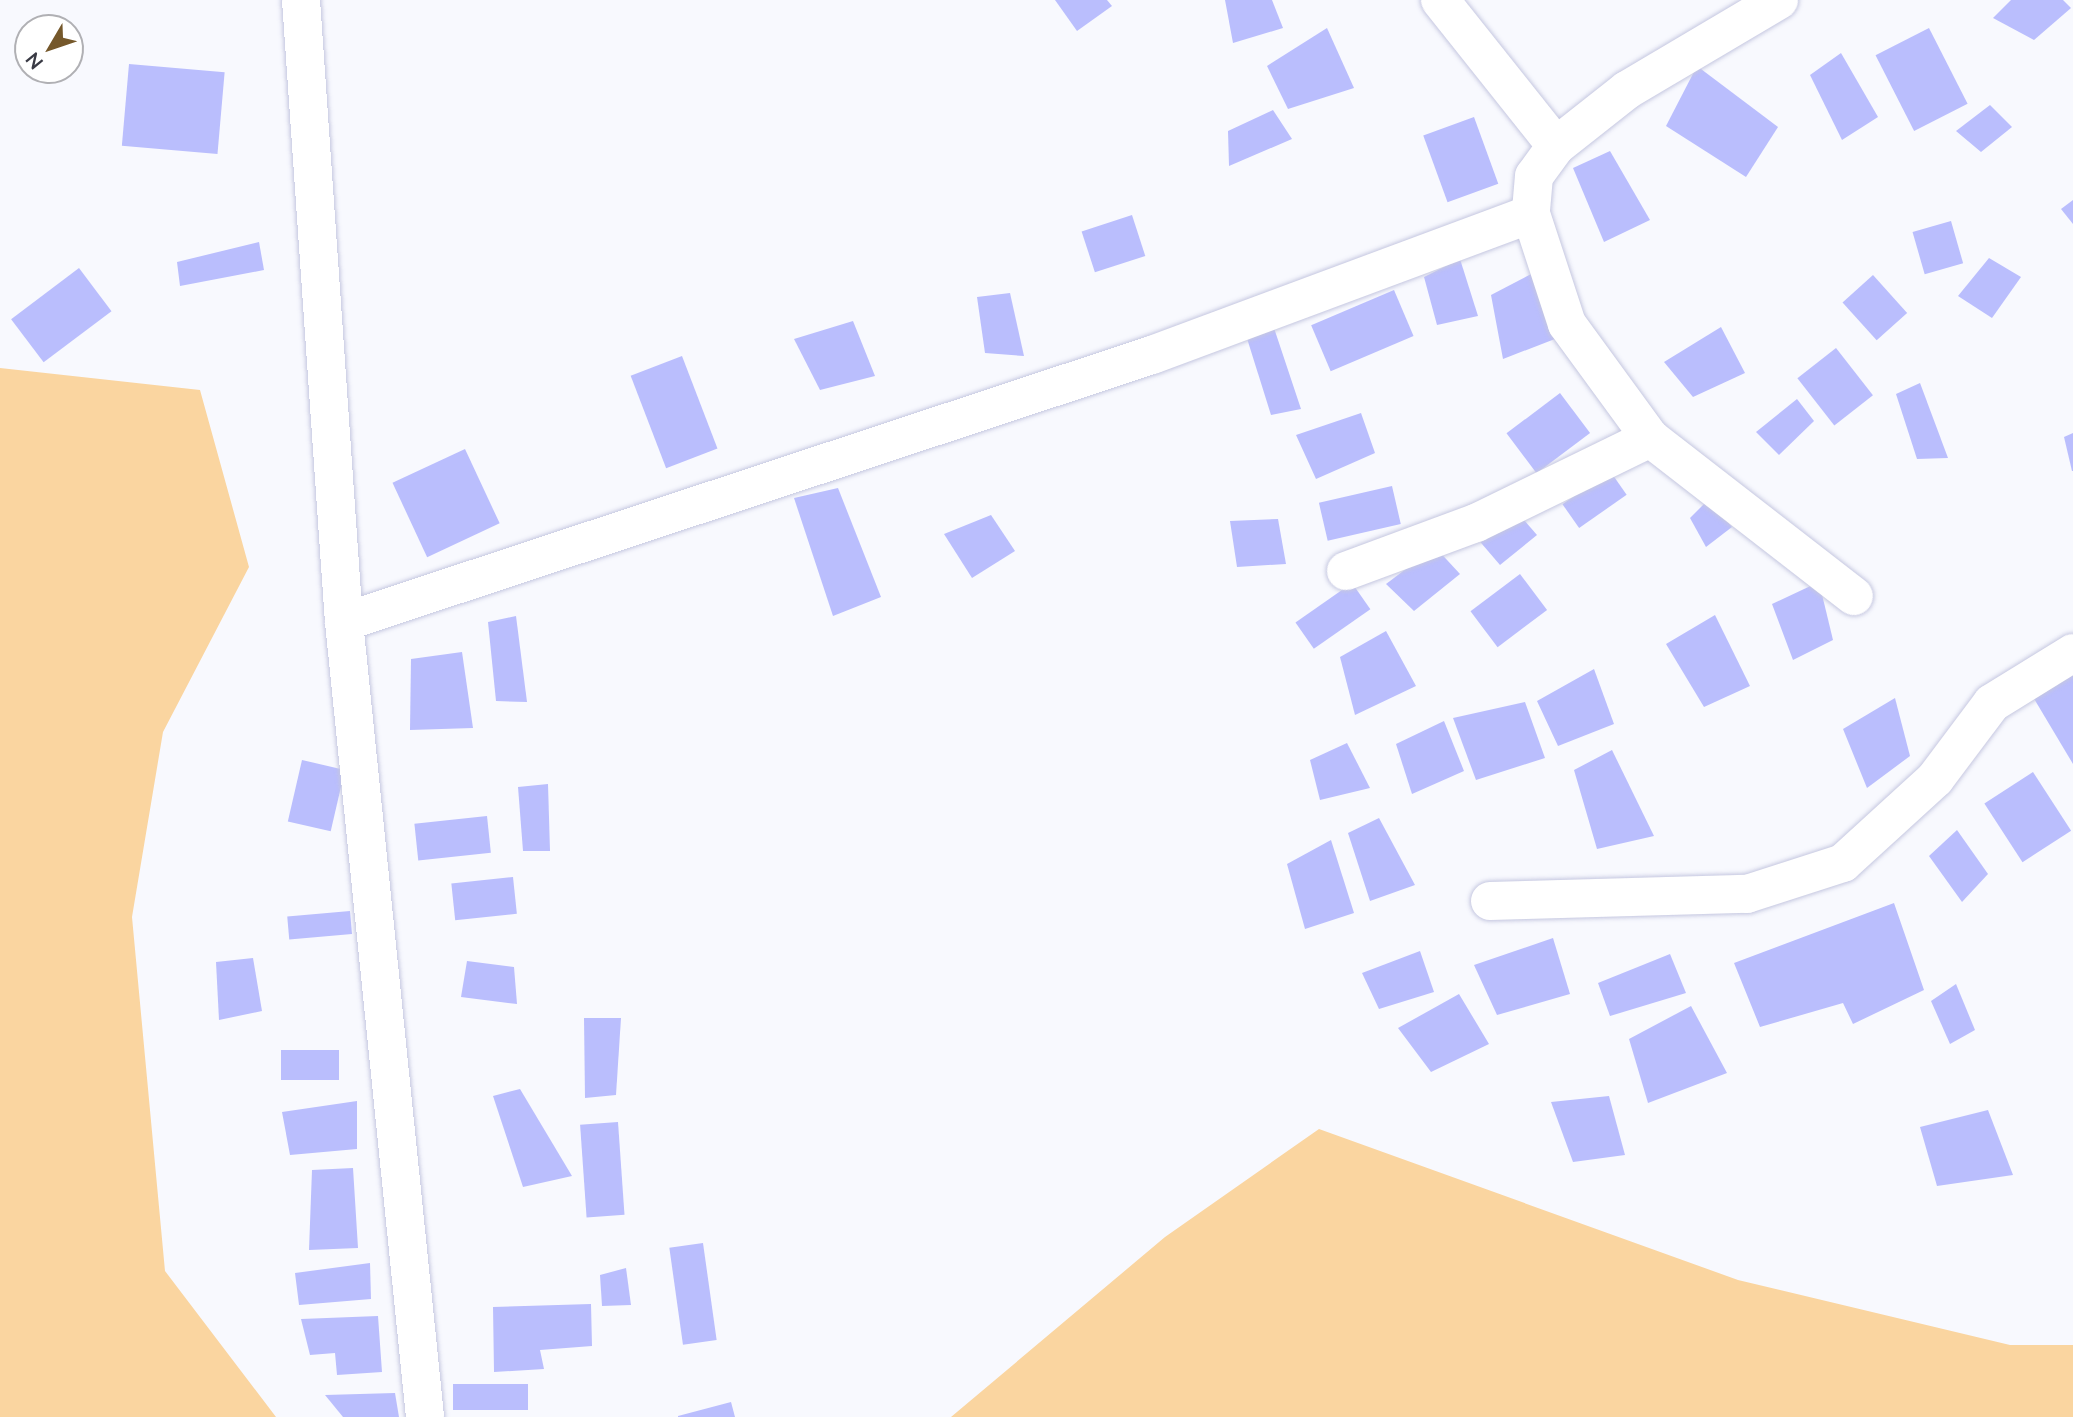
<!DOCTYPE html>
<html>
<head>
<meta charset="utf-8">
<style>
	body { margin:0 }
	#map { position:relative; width:2073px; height:1417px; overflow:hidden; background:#f8f9fe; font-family:Lato,sans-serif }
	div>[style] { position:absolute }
	.green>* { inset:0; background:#fad5a0 }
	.building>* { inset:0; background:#babefd; transform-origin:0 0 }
	.roads { filter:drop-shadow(0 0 2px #c5c7e0) drop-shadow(0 0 2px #c5c7e0) }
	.minor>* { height:38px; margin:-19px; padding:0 19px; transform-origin:19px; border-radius:19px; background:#fff }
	span { translate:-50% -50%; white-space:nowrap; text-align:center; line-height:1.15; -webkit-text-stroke:7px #fff; paint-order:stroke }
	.north { position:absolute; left:14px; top:14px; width:70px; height:70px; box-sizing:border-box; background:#fff; border:2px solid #b0b0b4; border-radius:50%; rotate:231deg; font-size:19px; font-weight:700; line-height:28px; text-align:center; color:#393a44 }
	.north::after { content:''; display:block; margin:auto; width:24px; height:32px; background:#75582b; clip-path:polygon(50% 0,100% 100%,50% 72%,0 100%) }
</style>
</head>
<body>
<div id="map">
	<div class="green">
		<i style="clip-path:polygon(0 368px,200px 390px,249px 567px,163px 732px,132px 917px,165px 1271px,276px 1417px,0 1417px)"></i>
		<i style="clip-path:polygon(1319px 1129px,1738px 1280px,2010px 1345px,2073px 1345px,2073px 1417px,951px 1417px,1165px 1237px)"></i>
	</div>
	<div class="building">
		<i style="clip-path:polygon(1055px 0,1107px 0,1112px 6px,1077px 31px)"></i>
		<i style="clip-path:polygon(1225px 0,1272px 0,1283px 28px,1233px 43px)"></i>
		<i style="clip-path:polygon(2011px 0,2063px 0,2071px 8px,2034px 40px,1993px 18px)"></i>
		<i style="clip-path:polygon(1327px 28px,1354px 88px,1288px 109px,1267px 66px)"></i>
		<i style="left:1929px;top:28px;width:85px;height:60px;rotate:63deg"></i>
		<i style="clip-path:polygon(1841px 53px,1878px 117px,1842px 140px,1810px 75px)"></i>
		<i style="left:129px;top:64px;width:96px;height:82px;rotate:5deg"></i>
		<i style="clip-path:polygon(1697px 66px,1778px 127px,1746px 177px,1666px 126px)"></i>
		<i style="clip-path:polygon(1990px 105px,2012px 127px,1981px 152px,1956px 131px)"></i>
		<i style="clip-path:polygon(1273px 110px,1292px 139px,1229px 166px,1228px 131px)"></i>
		<i style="left:1474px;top:117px;width:71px;height:54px;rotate:70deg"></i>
		<i style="clip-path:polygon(1610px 151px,1650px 220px,1604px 242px,1573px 168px)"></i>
		<i style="clip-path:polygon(2073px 200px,2073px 224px,2061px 209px)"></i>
		<i style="left:1132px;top:215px;width:43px;height:53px;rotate:72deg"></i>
		<i style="left:1951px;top:221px;width:44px;height:40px;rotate:74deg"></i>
		<i style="clip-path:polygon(259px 242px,264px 270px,180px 286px,177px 262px)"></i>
		<i style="clip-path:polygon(1989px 258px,2021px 277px,1992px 318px,1958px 296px)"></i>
		<i style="clip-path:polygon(1460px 259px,1478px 316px,1437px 325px,1424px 277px)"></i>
		<i style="left:79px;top:268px;width:54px;height:85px;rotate:53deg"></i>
		<i style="clip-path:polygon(1533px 273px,1560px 337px,1503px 359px,1491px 295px)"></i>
		<i style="left:1873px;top:275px;width:51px;height:41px;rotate:48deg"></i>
		<i style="left:1394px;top:290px;width:50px;height:90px;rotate:67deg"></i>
		<i style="clip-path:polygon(1010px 293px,1024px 356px,985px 353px,977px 297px)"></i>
		<i style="clip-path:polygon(853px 321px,875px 376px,820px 390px,794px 339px)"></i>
		<i style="clip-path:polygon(1721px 327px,1745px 373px,1693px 397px,1664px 362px)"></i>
		<i style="clip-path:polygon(1274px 328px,1301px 409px,1271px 415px,1245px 332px)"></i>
		<i style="left:1836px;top:348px;width:60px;height:49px;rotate:52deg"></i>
		<i style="left:682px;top:356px;width:99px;height:55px;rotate:69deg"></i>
		<i style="clip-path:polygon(1920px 383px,1948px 458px,1917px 459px,1896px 394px)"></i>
		<i style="left:1560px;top:393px;width:50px;height:67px;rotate:53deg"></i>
		<i style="clip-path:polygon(1797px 399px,1814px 421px,1779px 455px,1756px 432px)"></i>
		<i style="clip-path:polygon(1361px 413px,1375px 453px,1316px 479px,1296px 435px)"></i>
		<i style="clip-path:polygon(2073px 433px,2073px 471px,2072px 471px,2064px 437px)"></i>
		<i style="left:465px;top:449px;width:82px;height:80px;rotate:65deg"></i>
		<i style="left:1610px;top:471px;width:29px;height:58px;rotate:55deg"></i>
		<i style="left:1392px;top:486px;width:39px;height:75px;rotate:77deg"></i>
		<i style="clip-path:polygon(838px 488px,881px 597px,833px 616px,794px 498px)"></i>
		<i style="clip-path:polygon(1709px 499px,1732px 527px,1706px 547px,1690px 518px)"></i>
		<i style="clip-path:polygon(1517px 512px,1537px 535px,1500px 565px,1476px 537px)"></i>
		<i style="clip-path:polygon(991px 515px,1015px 551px,972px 578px,944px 534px)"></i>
		<i style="clip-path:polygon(1278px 519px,1286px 564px,1237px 567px,1230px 521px)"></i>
		<i style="clip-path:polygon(1435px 547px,1460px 574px,1414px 611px,1386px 584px)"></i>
		<i style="left:1520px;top:574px;width:45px;height:62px;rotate:53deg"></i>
		<i style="clip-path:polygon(1819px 582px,1833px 640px,1793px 660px,1772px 604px)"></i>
		<i style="left:1352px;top:583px;width:32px;height:69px;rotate:55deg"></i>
		<i style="clip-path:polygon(1715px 615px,1750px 686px,1704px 707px,1666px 644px)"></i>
		<i style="clip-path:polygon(516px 616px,527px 702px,496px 701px,488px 622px)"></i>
		<i style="clip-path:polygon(1386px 631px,1416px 686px,1355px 715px,1340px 657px)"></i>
		<i style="clip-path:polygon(462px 652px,473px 728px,410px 730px,411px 659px)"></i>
		<i style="clip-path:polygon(1594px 669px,1614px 724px,1558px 746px,1537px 701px)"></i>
		<i style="clip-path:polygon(2073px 669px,2073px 764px,2033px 697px)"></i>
		<i style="clip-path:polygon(1895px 698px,1910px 756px,1867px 788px,1843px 729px)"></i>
		<i style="clip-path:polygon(1525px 702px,1545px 758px,1476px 780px,1453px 718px)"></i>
		<i style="clip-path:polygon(1444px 721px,1464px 771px,1412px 794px,1396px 744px)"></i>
		<i style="clip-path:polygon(1347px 743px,1370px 788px,1320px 800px,1310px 760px)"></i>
		<i style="clip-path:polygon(1612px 750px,1654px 836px,1597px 849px,1574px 770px)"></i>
		<i style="left:302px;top:760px;width:44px;height:63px;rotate:13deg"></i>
		<i style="left:2033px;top:772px;width:70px;height:58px;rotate:57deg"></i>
		<i style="clip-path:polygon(548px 784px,550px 851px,523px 851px,518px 787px)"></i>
		<i style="left:487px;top:816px;width:37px;height:73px;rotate:84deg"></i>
		<i style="clip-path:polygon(1379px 818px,1415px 885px,1370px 901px,1348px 833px)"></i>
		<i style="clip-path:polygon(1957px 830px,1988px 874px,1962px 902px,1929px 856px)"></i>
		<i style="clip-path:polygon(1331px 840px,1354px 913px,1305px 929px,1287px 864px)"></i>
		<i style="left:513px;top:877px;width:37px;height:62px;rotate:84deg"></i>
		<i style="clip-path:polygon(1894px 903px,1924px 990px,1853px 1024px,1843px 1003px,1760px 1027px,1734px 963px)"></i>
		<i style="left:350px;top:911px;width:23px;height:63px;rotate:85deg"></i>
		<i style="clip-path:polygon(1553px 938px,1570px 994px,1497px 1015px,1474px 965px)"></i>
		<i style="clip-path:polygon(1420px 951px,1434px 992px,1379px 1009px,1362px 973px)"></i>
		<i style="clip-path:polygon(1670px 954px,1686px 993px,1610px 1016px,1598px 983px)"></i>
		<i style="clip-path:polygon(253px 958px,262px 1011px,219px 1020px,216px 962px)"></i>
		<i style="clip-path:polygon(467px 961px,514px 967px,517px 1004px,461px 997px)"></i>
		<i style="clip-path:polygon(1956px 984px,1975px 1030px,1950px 1044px,1931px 1001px)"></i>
		<i style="clip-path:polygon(1459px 994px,1489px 1044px,1431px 1072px,1398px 1028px)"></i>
		<i style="clip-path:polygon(1691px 1006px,1727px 1073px,1648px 1103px,1629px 1039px)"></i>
		<i style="clip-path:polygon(584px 1018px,621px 1018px,616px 1095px,585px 1098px)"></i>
		<i style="left:339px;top:1050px;width:30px;height:58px;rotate:90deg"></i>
		<i style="clip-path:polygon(520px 1089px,572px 1176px,523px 1187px,493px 1096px)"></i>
		<i style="clip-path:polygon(1609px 1096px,1625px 1155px,1573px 1162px,1551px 1102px)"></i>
		<i style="clip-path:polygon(357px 1101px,357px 1149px,290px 1155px,282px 1112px)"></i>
		<i style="clip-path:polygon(1988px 1110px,2013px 1175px,1937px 1186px,1920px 1127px)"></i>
		<i style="left:618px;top:1122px;width:93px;height:38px;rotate:86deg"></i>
		<i style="clip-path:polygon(353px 1168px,358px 1248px,309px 1250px,312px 1170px)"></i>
		<i style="left:703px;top:1243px;width:98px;height:34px;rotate:82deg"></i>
		<i style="clip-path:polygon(370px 1263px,371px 1299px,299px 1305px,295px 1273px)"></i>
		<i style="clip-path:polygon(626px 1268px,631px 1305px,602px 1306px,600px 1275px)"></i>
		<i style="clip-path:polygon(591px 1304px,592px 1346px,540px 1350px,544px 1369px,494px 1372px,493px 1307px)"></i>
		<i style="clip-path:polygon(378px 1316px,382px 1372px,337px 1375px,335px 1353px,310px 1355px,301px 1319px)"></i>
		<i style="left:528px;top:1384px;width:26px;height:75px;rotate:90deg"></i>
		<i style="clip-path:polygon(395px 1393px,399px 1417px,343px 1417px,325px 1395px)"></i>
		<i style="clip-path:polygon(731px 1402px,735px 1417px,678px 1417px,678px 1416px)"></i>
	</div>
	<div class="roads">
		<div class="minor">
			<i style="left:301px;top:0;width:623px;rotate:86.05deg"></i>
			<i style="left:344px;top:622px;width:799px;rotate:84.18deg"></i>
			<i style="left:1440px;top:0;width:186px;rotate:51.5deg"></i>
			<i style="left:1779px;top:0;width:177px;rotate:149.4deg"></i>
			<i style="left:1627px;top:90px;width:90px;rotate:141.7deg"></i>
			<i style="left:1556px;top:146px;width:37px;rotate:126deg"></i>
			<i style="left:1534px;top:176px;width:38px;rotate:95deg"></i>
			<i style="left:1531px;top:214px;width:116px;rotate:71.9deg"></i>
			<i style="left:1567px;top:324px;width:141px;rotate:53.9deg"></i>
			<i style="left:1650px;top:438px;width:258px;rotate:37.8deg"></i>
			<i style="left:1346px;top:571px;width:139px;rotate:-20.3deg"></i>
			<i style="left:1476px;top:523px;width:194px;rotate:-26deg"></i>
			<i style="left:344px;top:622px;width:851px;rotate:-18.29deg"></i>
			<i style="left:1152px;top:355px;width:404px;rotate:-20.4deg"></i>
			<i style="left:1490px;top:901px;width:257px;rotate:-1.6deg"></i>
			<i style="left:1747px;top:894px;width:101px;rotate:-17.9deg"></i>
			<i style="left:1843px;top:863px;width:125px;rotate:-42.4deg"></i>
			<i style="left:1935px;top:779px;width:95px;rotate:-53.1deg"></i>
			<i style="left:1992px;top:703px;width:95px;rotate:-31.7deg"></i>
		</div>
	</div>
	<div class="north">N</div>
</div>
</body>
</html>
